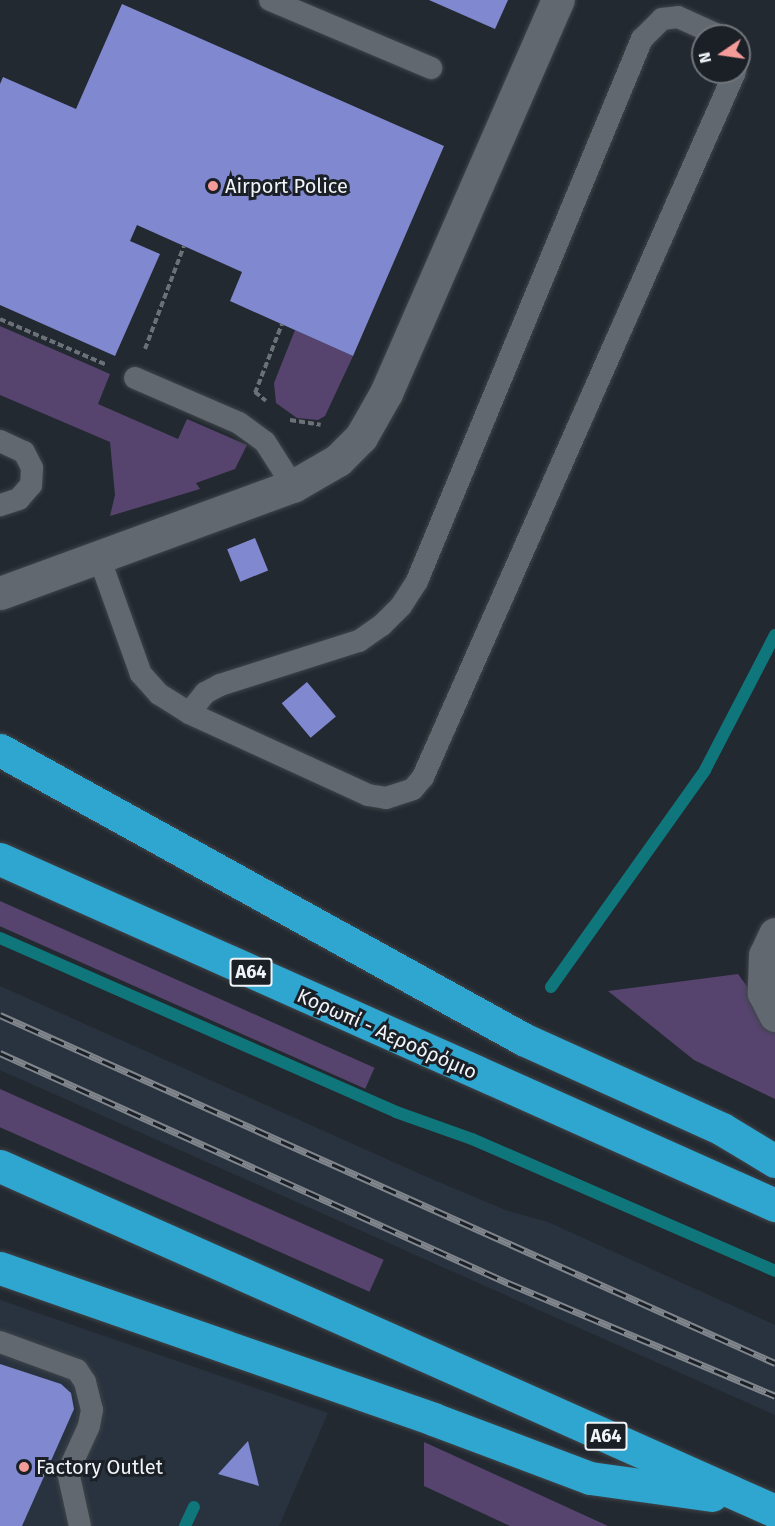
<!DOCTYPE html>
<html>
<head>
<meta charset="utf-8">
<style>
	body { margin:0 }
	#map { position:relative; width:775px; height:1526px; overflow:hidden; background:#232930; font-family:"Fira Sans",sans-serif }
	div>[style] { position:absolute }
	.built>* { inset:0; background:#29333f }
	.green>* { inset:0; background:#56446e; transform-origin:0 0 }
	.stream>* { height:12px; margin:-6px; padding:0 6px; transform-origin:6px; border-radius:6px; background:#0f767b }
	.building>* { inset:0; background:#8088cf; transform-origin:0 0 }
	.path>* { height:4px; margin-top:-2px; transform-origin:0; background:repeating-linear-gradient(90deg,#6c7177 0 6px,transparent 0 9px) }
	.roads { filter:drop-shadow(0 0 2px #3f4449) drop-shadow(0 0 2px #3f4449) }
	.service>* { height:22px; margin:-11px; padding:0 11px; transform-origin:11px; border-radius:11px; background:#61686f }
	.minor>* { height:33px; margin:-16.5px; padding:0 16.5px; transform-origin:16.5px; border-radius:16.5px; background:#61686f }
	.motorway>* { height:33px; margin:-16.5px; padding:0 16.5px; transform-origin:16.5px; border-radius:16.5px; background:#2fa6cf }
	.rail>* { height:7px; margin-top:-3.5px; transform-origin:0; background:repeating-linear-gradient(90deg,#1a2026 0 14px,#81868c 0 28px); box-sizing:border-box; border-block:2px solid #81868c }
	.dots>* { width:16px; height:16px; translate:-50% -50%; box-sizing:border-box; border:3px solid #1a2026; border-radius:50% }
	span { translate:-50% -50%; white-space:nowrap; text-align:center; line-height:1.15; -webkit-text-stroke:6px #1a2026; paint-order:stroke }
	.shield-label span { padding:2px 4px; background:#1a2026; border:2px solid; border-radius:4px; -webkit-text-stroke-width:0 }
	.shield-label { font-size:18px; color:#f0f4f8; font-weight:700 }
	.poi-label { font-size:20px; color:#f0f4f8 }
	.left { translate:0 -50%; text-align:left }
	.street-label { font-size:20px; color:#f0f4f8 }
	.north { position:absolute; left:691px; top:24px; width:60px; height:60px; box-sizing:border-box; background:#1a2026; border:2px solid #70757a; border-radius:50%; rotate:257deg; font-size:16px; font-weight:700; line-height:24px; text-align:center; color:#f0f4f8 }
	.north::after { content:''; display:block; margin:auto; width:21px; height:27px; background:#f59b9a; clip-path:polygon(50% 0,100% 100%,50% 72%,0 100%) }
</style>
</head>
<body>
<div id="map">
	<div class="built">
		<i style="clip-path:polygon(0 986px,429px 1178px,508px 1211px,548px 1222px,775px 1325px,775px 1415px,0 1070px)"></i>
		<i style="clip-path:polygon(0 1300px,328px 1413px,279px 1526px,0 1526px)"></i>
	</div>
	<div class="green">
		<i style="clip-path:polygon(0 326px,110px 374px,98px 404px,178px 439px,187px 419px,247px 445px,235px 469px,196px 483px,200px 489px,110px 516px,115px 495px,110px 442px,0 395px)"></i>
		<i style="clip-path:polygon(295px 330px,353px 356px,325px 416px,318px 420px,297px 418px,276px 403px,274px 383px)"></i>
		<i style="left:0;top:901px;width:410px;height:23px;rotate:24deg"></i>
		<i style="clip-path:polygon(738px 974px,775px 1025px,775px 1099px,694px 1060px,608px 991px)"></i>
		<i style="left:0;top:1089px;width:420px;height:35px;rotate:24deg"></i>
		<i style="clip-path:polygon(424px 1442px,608px 1526px,510px 1526px,424px 1486px)"></i>
	</div>
	<div class="stream">
		<i style="left:0;top:938px;width:433px;rotate:23.7deg"></i>
		<i style="left:396px;top:1112px;width:81px;rotate:19.6deg"></i>
		<i style="left:472px;top:1139px;width:331px;rotate:23.5deg"></i>
		<i style="left:551px;top:987px;width:266px;rotate:-54.6deg"></i>
		<i style="left:705px;top:770px;width:152px;rotate:-62.6deg"></i>
		<i style="left:185px;top:1526px;width:21px;rotate:-65deg"></i>
	</div>
	<div class="building">
		<i style="clip-path:polygon(429px 0,508px 0,495px 29px)"></i>
		<i style="clip-path:polygon(122px 4px,444px 146px,353px 356px,230px 301px,242px 272px,137px 225px,130px 241px,160px 254px,115px 356px,0 305px,0 84px,3px 77px,76px 109px)"></i>
		<i style="left:255px;top:538px;width:35px;height:30px;rotate:68deg"></i>
		<i style="left:307px;top:682px;width:45px;height:33px;rotate:50deg"></i>
		<i style="clip-path:polygon(0 1364px,61px 1384px,71px 1393px,74px 1409px,22px 1526px,0 1526px)"></i>
		<i style="clip-path:polygon(248px 1441px,259px 1486px,218px 1474px)"></i>
	</div>
	<div class="path">
		<i style="left:0;top:319px;width:116px;rotate:23.3deg"></i>
		<i style="left:145px;top:349px;width:110px;rotate:-69.3deg"></i>
		<i style="left:255px;top:392px;width:14px;rotate:39deg"></i>
		<i style="left:255px;top:393px;width:74px;rotate:-68.6deg"></i>
		<i style="left:290px;top:420px;width:31px;rotate:9deg"></i>
	</div>
	<div class="roads">
		<div class="service">
			<i style="left:270px;top:0;width:175px;rotate:22.9deg"></i>
			<i style="left:135px;top:378px;width:113px;rotate:23.4deg"></i>
			<i style="left:239px;top:423px;width:32px;rotate:36deg"></i>
			<i style="left:265px;top:442px;width:52px;rotate:57.5deg"></i>
			<i style="left:0;top:441px;width:26px;rotate:25deg"></i>
			<i style="left:24px;top:452px;width:18px;rotate:63deg"></i>
			<i style="left:32px;top:468px;width:17px;rotate:93deg"></i>
			<i style="left:31px;top:485px;width:18px;rotate:131deg"></i>
			<i style="left:19px;top:499px;width:20px;rotate:162deg"></i>
			<i style="left:99px;top:557px;width:124px;rotate:70.3deg"></i>
			<i style="left:141px;top:674px;width:27px;rotate:48deg"></i>
			<i style="left:159px;top:694px;width:36px;rotate:32deg"></i>
			<i style="left:189px;top:713px;width:197px;rotate:24.6deg"></i>
			<i style="left:368px;top:795px;width:18px;rotate:9deg"></i>
			<i style="left:386px;top:798px;width:28px;rotate:-18deg"></i>
			<i style="left:413px;top:789px;width:16px;rotate:-50deg"></i>
			<i style="left:423px;top:777px;width:771px;rotate:-66.13deg"></i>
			<i style="left:189px;top:713px;width:26px;rotate:-51deg"></i>
			<i style="left:205px;top:693px;width:17px;rotate:-28deg"></i>
			<i style="left:220px;top:685px;width:146px;rotate:-17.6deg"></i>
			<i style="left:359px;top:641px;width:28px;rotate:-35deg"></i>
			<i style="left:382px;top:625px;width:27px;rotate:-45deg"></i>
			<i style="left:401px;top:606px;width:30px;rotate:-57deg"></i>
			<i style="left:417px;top:581px;width:587px;rotate:-67.46deg"></i>
			<i style="left:642px;top:39px;width:28px;rotate:-45deg"></i>
			<i style="left:662px;top:19px;width:16px;rotate:-7deg"></i>
			<i style="left:678px;top:17px;width:46px;rotate:24.3deg"></i>
			<i style="left:0;top:1342px;width:82px;rotate:20deg"></i>
			<i style="left:77px;top:1370px;width:14px;rotate:56deg"></i>
			<i style="left:85px;top:1382px;width:29px;rotate:76deg"></i>
			<i style="left:92px;top:1410px;width:16px;rotate:101deg"></i>
			<i style="left:89px;top:1426px;width:51px;rotate:114.5deg"></i>
			<i style="left:68px;top:1472px;width:55px;rotate:77.5deg"></i>
		</div>
		<div class="minor">
			<i style="left:0;top:593px;width:312px;rotate:-20.1deg"></i>
			<i style="left:293px;top:486px;width:52px;rotate:-30deg"></i>
			<i style="left:338px;top:460px;width:33px;rotate:-45deg"></i>
			<i style="left:361px;top:437px;width:51px;rotate:-60.4deg"></i>
			<i style="left:386px;top:393px;width:429px;rotate:-66.4deg"></i>
			<i style="left:775px;top:934px;width:23px;rotate:115deg"></i>
			<i style="left:765px;top:955px;width:38px;rotate:92deg"></i>
			<i style="left:764px;top:993px;width:25px;rotate:63deg"></i>
		</div>
		<div class="motorway">
			<i style="left:0;top:750px;width:598px;rotate:28.92deg"></i>
			<i style="left:523px;top:1039px;width:218px;rotate:24.3deg"></i>
			<i style="left:722px;top:1129px;width:62px;rotate:31.1deg"></i>
			<i style="left:0;top:859px;width:849px;rotate:24.06deg"></i>
			<i style="left:0;top:1166px;width:848px;rotate:24deg"></i>
			<i style="left:0;top:1268px;width:459px;rotate:19.2deg"></i>
			<i style="left:433px;top:1419px;width:168px;rotate:20.6deg"></i>
			<i style="left:590px;top:1478px;width:123px;rotate:7.9deg"></i>
		</div>
	</div>
	<div class="rail">
		<i style="left:0;top:1015px;width:850px;rotate:24.18deg"></i>
		<i style="left:0;top:1053px;width:558px;rotate:24.36deg"></i>
		<i style="left:508px;top:1283px;width:290px;rotate:22.9deg"></i>
	</div>
	<div class="dots">
		<i style="left:213px;top:186px;background:#f59b9a"></i>
		<i style="left:24px;top:1467px;background:#f59b9a"></i>
	</div>
	<div class="shield-label">
		<span style="left:251px;top:972px">Α64</span>
		<span style="left:606px;top:1436px">Α64</span>
	</div>
	<div class="poi-label">
		<span class="left" style="left:225px;top:186px">Airport Police</span>
		<span class="left" style="left:36px;top:1467px">Factory Outlet</span>
	</div>
	<div class="street-label">
		<span style="left:387px;top:1034px;rotate:24deg">Κορωπί - Αεροδρόμιο</span>
	</div>
	<div class="north">N</div>
</div>
</body>
</html>
